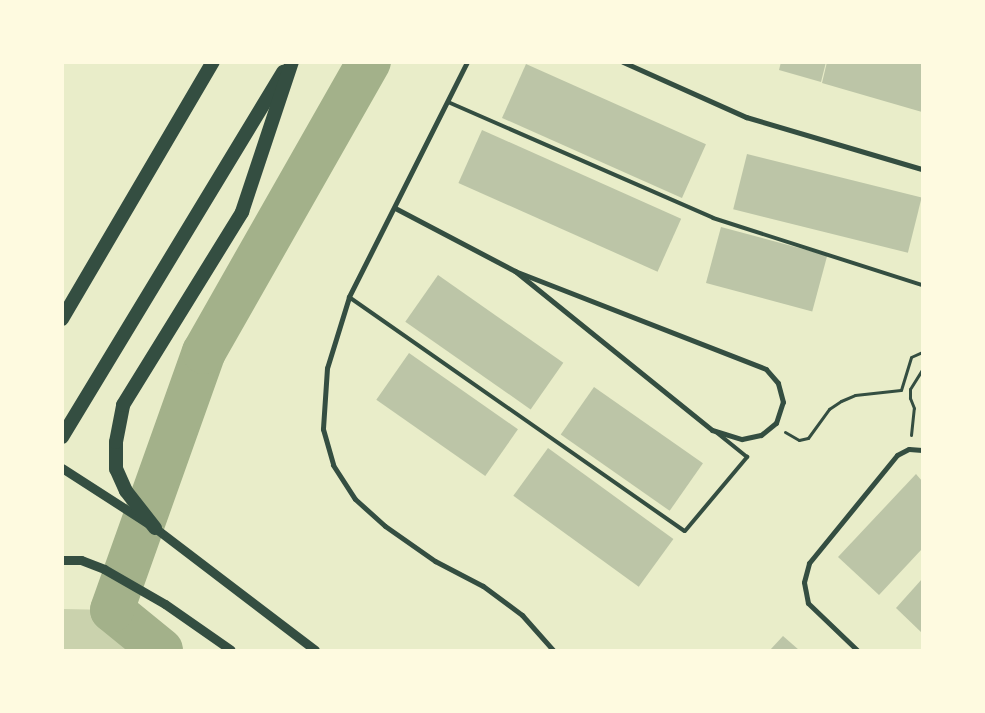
<!DOCTYPE html>
<html>
<head>
<meta charset="utf-8">
<style>
	body { margin:0 }
	#map { position:relative; width:985px; height:713px; overflow:hidden; background:#e9edc9; font-family:"Nunito Sans",sans-serif }
	div>[style] { position:absolute }
	.green>* { inset:0; background:#cad2ad }
	.river>* { height:44px; margin:-22px; padding:0 22px; transform-origin:22px; border-radius:22px; background:#a3b18a }
	.building>* { inset:0; background:#bcc5a7; transform-origin:0 0 }
	.path>* { height:3px; margin:-1.5px; padding:0 1.5px; transform-origin:1.5px; border-radius:1.5px; background:#344e41 }
	.service>* { height:4px; margin:-2px; padding:0 2px; transform-origin:2px; border-radius:2px; background:#344e41 }
	.minor>* { height:5px; margin:-2.5px; padding:0 2.5px; transform-origin:2.5px; border-radius:2.5px; background:#344e41 }
	.tertiary>* { height:9px; margin:-4.5px; padding:0 4.5px; transform-origin:4.5px; border-radius:4.5px; background:#344e41 }
	.trunk>* { height:14px; margin:-7px; padding:0 7px; transform-origin:7px; border-radius:7px; background:#344e41 }
	span { translate:-50% -50%; white-space:nowrap; text-align:center; line-height:1.15; -webkit-text-stroke:4px #fefae0; paint-order:stroke }
	.frame { position:absolute; inset:0; border:64px solid #fefae0; pointer-events:none }
</style>
</head>
<body>
<div id="map">
	<div class="green">
		<i style="clip-path:polygon(63px 609px,112px 610px,171px 650px,63px 650px)"></i>
	</div>
	<div class="river">
		<i style="left:161px;top:650px;width:63px;rotate:-140.8deg"></i>
		<i style="left:112px;top:610px;width:274px;rotate:-70.4deg"></i>
		<i style="left:204px;top:352px;width:334px;rotate:-60.4deg"></i>
	</div>
	<div class="building">
		<i style="clip-path:polygon(781px 62px,826px 62px,821px 82px,779px 70px)"></i>
		<i style="clip-path:polygon(827px 62px,922px 62px,922px 112px,822px 83px)"></i>
		<i style="left:526px;top:64px;width:197px;height:59px;rotate:24deg"></i>
		<i style="left:482px;top:130px;width:218px;height:58px;rotate:24deg"></i>
		<i style="left:747px;top:154px;width:180px;height:57px;rotate:14deg"></i>
		<i style="left:721px;top:227px;width:110px;height:58px;rotate:15deg"></i>
		<i style="left:438px;top:275px;width:153px;height:57px;rotate:35deg"></i>
		<i style="left:409px;top:353px;width:133px;height:57px;rotate:35deg"></i>
		<i style="left:594px;top:387px;width:133px;height:58px;rotate:35deg"></i>
		<i style="left:548px;top:448px;width:155px;height:59px;rotate:36deg"></i>
		<i style="clip-path:polygon(916px 474px,922px 481px,922px 549px,879px 595px,838px 557px)"></i>
		<i style="clip-path:polygon(922px 579px,922px 633px,896px 608px)"></i>
		<i style="clip-path:polygon(783px 636px,799px 650px,770px 650px)"></i>
	</div>
	<div class="path">
		<i style="left:785px;top:432px;width:16px;rotate:30deg"></i>
		<i style="left:799px;top:440px;width:9px;rotate:-13deg"></i>
		<i style="left:808px;top:438px;width:36px;rotate:-54deg"></i>
		<i style="left:829px;top:409px;width:14px;rotate:-34deg"></i>
		<i style="left:841px;top:401px;width:15px;rotate:-23deg"></i>
		<i style="left:855px;top:395px;width:46px;rotate:-6.2deg"></i>
		<i style="left:901px;top:390px;width:34px;rotate:-73deg"></i>
		<i style="left:911px;top:357px;width:12px;rotate:-24deg"></i>
		<i style="left:911px;top:435px;width:27px;rotate:-84deg"></i>
		<i style="left:914px;top:408px;width:11px;rotate:-112deg"></i>
		<i style="left:910px;top:398px;width:9px;rotate:-90deg"></i>
		<i style="left:910px;top:389px;width:22px;rotate:-58deg"></i>
	</div>
	<div class="service">
		<i style="left:448px;top:102px;width:289px;rotate:23.6deg"></i>
		<i style="left:713px;top:218px;width:219px;rotate:17.8deg"></i>
		<i style="left:349px;top:297px;width:409px;rotate:34.9deg"></i>
		<i style="left:685px;top:531px;width:97px;rotate:-50deg"></i>
		<i style="left:747px;top:457px;width:40px;rotate:-141deg"></i>
	</div>
	<div class="minor">
		<i style="left:467px;top:62px;width:263px;rotate:116.7deg"></i>
		<i style="left:349px;top:297px;width:74px;rotate:107.2deg"></i>
		<i style="left:327px;top:368px;width:61px;rotate:93.8deg"></i>
		<i style="left:323px;top:429px;width:37px;rotate:74deg"></i>
		<i style="left:333px;top:465px;width:40px;rotate:57.1deg"></i>
		<i style="left:355px;top:499px;width:40px;rotate:42deg"></i>
		<i style="left:385px;top:526px;width:61px;rotate:35deg"></i>
		<i style="left:435px;top:561px;width:54px;rotate:27.5deg"></i>
		<i style="left:483px;top:586px;width:49px;rotate:36.6deg"></i>
		<i style="left:522px;top:615px;width:47px;rotate:48.5deg"></i>
		<i style="left:623px;top:62px;width:135px;rotate:24.1deg"></i>
		<i style="left:746px;top:117px;width:184px;rotate:16.5deg"></i>
		<i style="left:395px;top:208px;width:136px;rotate:27.7deg"></i>
		<i style="left:515px;top:271px;width:253px;rotate:38.9deg"></i>
		<i style="left:712px;top:430px;width:31px;rotate:17deg"></i>
		<i style="left:742px;top:439px;width:19px;rotate:-12deg"></i>
		<i style="left:761px;top:435px;width:19px;rotate:-39deg"></i>
		<i style="left:776px;top:423px;width:22px;rotate:-72deg"></i>
		<i style="left:783px;top:402px;width:20px;rotate:-105deg"></i>
		<i style="left:778px;top:383px;width:18px;rotate:-131deg"></i>
		<i style="left:766px;top:369px;width:269px;rotate:-158.7deg"></i>
		<i style="left:857px;top:650px;width:68px;rotate:-136.2deg"></i>
		<i style="left:808px;top:603px;width:21px;rotate:-101deg"></i>
		<i style="left:804px;top:582px;width:20px;rotate:-75deg"></i>
		<i style="left:809px;top:563px;width:139px;rotate:-50.8deg"></i>
		<i style="left:897px;top:455px;width:13px;rotate:-27deg"></i>
		<i style="left:909px;top:449px;width:13px;rotate:4deg"></i>
	</div>
	<div class="tertiary">
		<i style="left:62px;top:468px;width:111px;rotate:32.8deg"></i>
		<i style="left:155px;top:528px;width:201px;rotate:37.3deg"></i>
		<i style="left:62px;top:560px;width:19px"></i>
		<i style="left:81px;top:560px;width:25px;rotate:21deg"></i>
		<i style="left:104px;top:569px;width:70px;rotate:29.8deg"></i>
		<i style="left:165px;top:604px;width:80px;rotate:34.9deg"></i>
	</div>
	<div class="trunk">
		<i style="left:62px;top:319px;width:298px;rotate:-59.6deg"></i>
		<i style="left:62px;top:437px;width:427px;rotate:-58.8deg"></i>
		<i style="left:155px;top:528px;width:47px;rotate:-128.1deg"></i>
		<i style="left:126px;top:491px;width:24px;rotate:-114deg"></i>
		<i style="left:116px;top:469px;width:27px;rotate:-90deg"></i>
		<i style="left:116px;top:442px;width:38px;rotate:-79deg"></i>
		<i style="left:123px;top:405px;width:227px;rotate:-58.3deg"></i>
		<i style="left:242px;top:212px;width:158px;rotate:-71.6deg"></i>
	</div>
	<div class="frame"></div>
</div>
</body>
</html>
